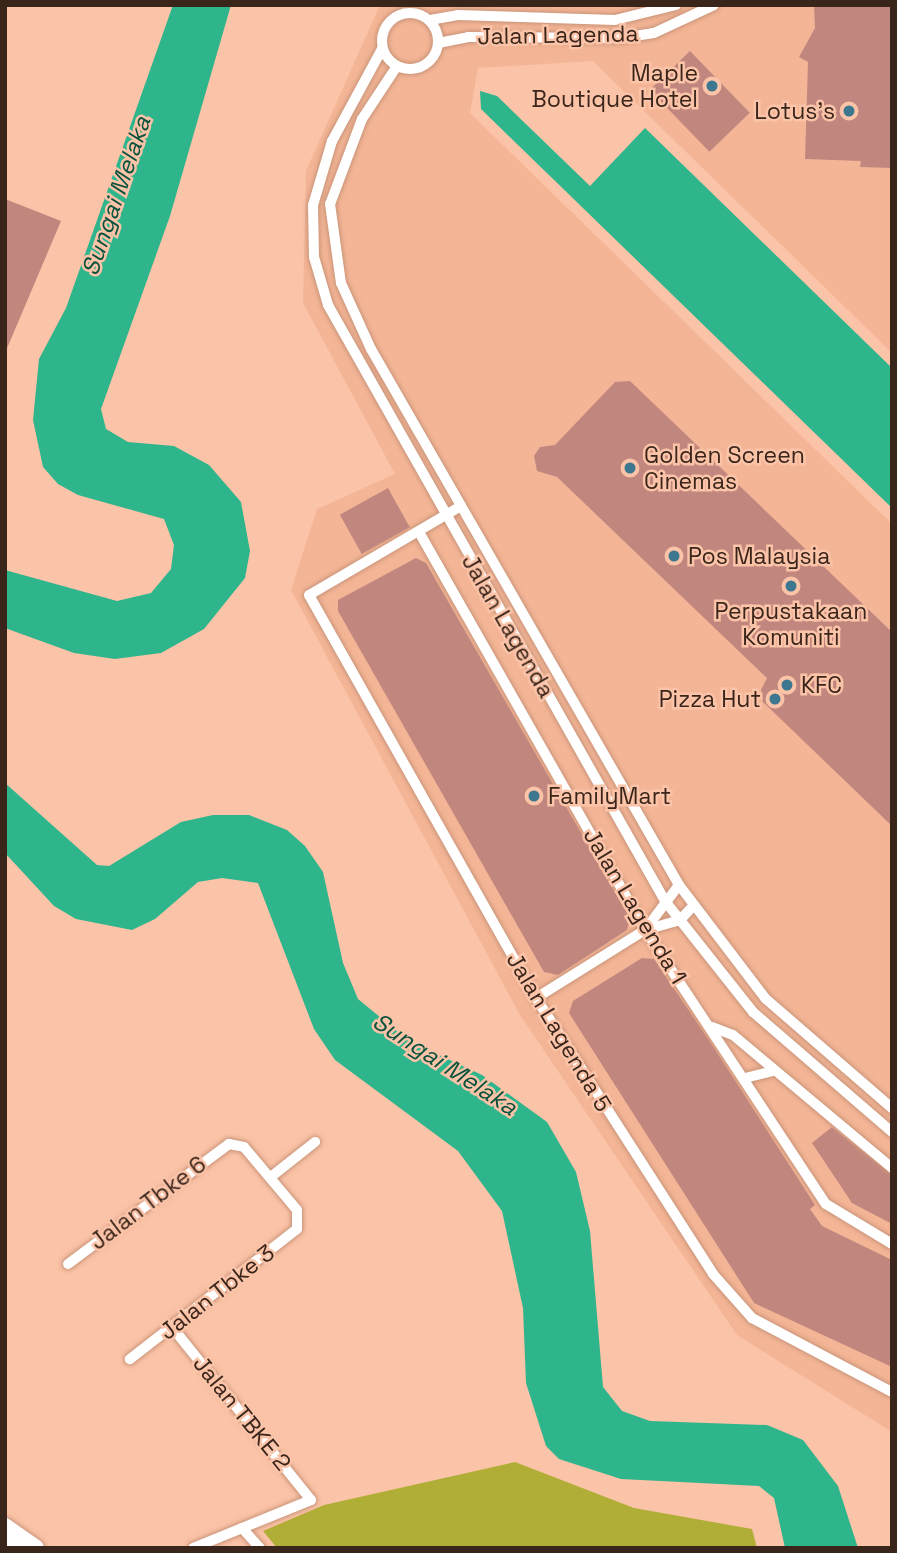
<!DOCTYPE html>
<html>
<head>
<meta charset="utf-8">
<style>
	body { margin:0 }
	#map { position:relative; width:897px; height:1553px; overflow:hidden; background:#fbc3a7; font-family:"Space Grotesk",sans-serif }
	div>[style] { position:absolute }
	.built>* { inset:0; background:#f4b596 }
	.green>* { inset:0; background:#b1ae37 }
	.water>* { inset:0; background:#2eb58c }
	.building>* { inset:0; background:#c1867e; transform-origin:0 0 }
	.roads { filter:drop-shadow(0 0 2px #ca957a) drop-shadow(0 0 2px #ca957a) }
	.street>* { height:10px; margin:-5px; padding:0 5px; transform-origin:5px; border-radius:5px; background:#fff }
	.street>.ring { margin:-5px; padding:0; box-sizing:content-box; background:none; border:10px solid #fff; border-radius:50% }
	.secondary>* { height:14px; margin:-7px; padding:0 7px; transform-origin:7px; border-radius:7px; background:#fff }
	.primary>* { height:16px; margin:-8px; padding:0 8px; transform-origin:8px; border-radius:8px; background:#fff }
	.dots>* { width:19px; height:19px; translate:-50% -50%; box-sizing:border-box; border:4px solid #fbc3a7; border-radius:50% }
	span { translate:-50% -50%; white-space:nowrap; text-align:center; line-height:1.15; -webkit-text-stroke:5px #fbc3a7; paint-order:stroke }
	.street-label { font-size:23px; color:#3a251b }
	.poi-label { font-size:23px; color:#3a251b }
	.right { translate:-100% -50%; text-align:right }
	.left { translate:0 -50%; text-align:left }
	.water-label { font-size:24px; color:#08523d; font-style:italic }
	.frame { position:absolute; inset:0; border:7px solid #3a251b; pointer-events:none }
</style>
</head>
<body>
<div id="map">
	<div class="built">
		<i style="clip-path:polygon(380px 5px,892px 5px,892px 353px,593px 61px,478px 68px,470px 113px,892px 524px,892px 1432px,737px 1335px,520px 1015px,291px 590px,317px 509px,395px 474px,303px 303px,306px 171px)"></i>
	</div>
	<div class="green">
		<i style="clip-path:polygon(515px 1462px,634px 1508px,752px 1529px,757px 1548px,277px 1548px,263px 1531px,324px 1505px)"></i>
	</div>
	<div class="water">
		<i style="clip-path:polygon(173px 5px,231px 5px,170px 216px,101px 409px,106px 429px,128px 442px,174px 446px,209px 465px,241px 502px,250px 551px,245px 578px,204px 629px,161px 653px,115px 659px,74px 653px,5px 628px,5px 570px,117px 601px,151px 593px,171px 569px,174px 545px,164px 519px,78px 495px,58px 484px,43px 467px,33px 420px,39px 359px,66px 308px)"></i>
		<i style="clip-path:polygon(480px 91px,497px 96px,590px 186px,645px 128px,892px 368px,892px 508px,481px 109px)"></i>
		<i style="clip-path:polygon(5px 783px,97px 865px,109px 866px,181px 822px,213px 815px,249px 815px,287px 830px,305px 846px,323px 872px,343px 963px,358px 999px,409px 1041px,482px 1075px,547px 1122px,576px 1172px,590px 1231px,603px 1387px,622px 1411px,650px 1421px,767px 1425px,803px 1440px,838px 1486px,858px 1548px,785px 1548px,774px 1498px,759px 1486px,621px 1479px,559px 1459px,546px 1446px,526px 1383px,523px 1308px,502px 1211px,458px 1151px,335px 1060px,314px 1029px,258px 883px,222px 878px,198px 882px,155px 919px,132px 930px,76px 919px,54px 906px,5px 853px)"></i>
	</div>
	<div class="building">
		<i style="clip-path:polygon(814px 5px,892px 5px,892px 168px,860px 167px,861px 161px,805px 159px,808px 62px,799px 57px,815px 28px)"></i>
		<i style="left:690px;top:51px;width:86px;height:56px;rotate:46deg"></i>
		<i style="clip-path:polygon(5px 199px,61px 221px,5px 353px)"></i>
		<i style="clip-path:polygon(630px 381px,892px 632px,892px 826px,763px 702px,761px 690px,767px 678px,557px 477px,537px 471px,534px 456px,540px 447px,555px 445px,615px 382px)"></i>
		<i style="left:388px;top:488px;width:45px;height:55px;rotate:61deg"></i>
		<i style="clip-path:polygon(416px 558px,426px 563px,630px 918px,627px 930px,558px 975px,544px 972px,338px 611px,338px 600px)"></i>
		<i style="clip-path:polygon(642px 958px,654px 959px,711px 1043px,815px 1205px,810px 1209px,822px 1226px,892px 1260px,892px 1367px,754px 1303px,569px 1013px,573px 1001px)"></i>
		<i style="clip-path:polygon(832px 1127px,892px 1175px,892px 1224px,852px 1203px,812px 1143px)"></i>
	</div>
	<div class="roads">
		<div class="street">
			<i class="ring" style="left:382px;top:13px;width:46px;height:46px"></i>
			<i style="left:430px;top:20px;width:28px;rotate:-10deg"></i>
			<i style="left:458px;top:15px;width:157px;rotate:1.8deg"></i>
			<i style="left:615px;top:20px;width:63px;rotate:-13.8deg"></i>
			<i style="left:438px;top:43px;width:31px;rotate:-11deg"></i>
			<i style="left:468px;top:37px;width:154px;rotate:0.4deg"></i>
			<i style="left:622px;top:38px;width:32px;rotate:-9deg"></i>
			<i style="left:654px;top:33px;width:66px;rotate:-25deg"></i>
			<i style="left:382px;top:49px;width:105px;rotate:118.5deg"></i>
			<i style="left:332px;top:141px;width:67px;rotate:106.5deg"></i>
			<i style="left:313px;top:205px;width:52px;rotate:88.9deg"></i>
			<i style="left:314px;top:257px;width:50px;rotate:73.7deg"></i>
			<i style="left:328px;top:305px;width:685px;rotate:60.51deg"></i>
			<i style="left:665px;top:901px;width:142px;rotate:51.6deg"></i>
			<i style="left:753px;top:1012px;width:184px;rotate:40.8deg"></i>
			<i style="left:397px;top:66px;width:64px;rotate:123.4deg"></i>
			<i style="left:362px;top:119px;width:91px;rotate:110.6deg"></i>
			<i style="left:330px;top:204px;width:80px;rotate:82.1deg"></i>
			<i style="left:341px;top:283px;width:72px;rotate:65.6deg"></i>
			<i style="left:371px;top:349px;width:618px;rotate:60.12deg"></i>
			<i style="left:679px;top:885px;width:143px;rotate:52.7deg"></i>
			<i style="left:766px;top:999px;width:167px;rotate:40.9deg"></i>
			<i style="left:461px;top:506px;width:176px;rotate:149.6deg"></i>
			<i style="left:309px;top:595px;width:463px;rotate:60.6deg"></i>
			<i style="left:536px;top:998px;width:328px;rotate:57.3deg"></i>
			<i style="left:713px;top:1274px;width:59px;rotate:48.4deg"></i>
			<i style="left:752px;top:1318px;width:158px;rotate:27.9deg"></i>
			<i style="left:419px;top:532px;width:458px;rotate:60.4deg"></i>
			<i style="left:645px;top:930px;width:328px;rotate:56.6deg"></i>
			<i style="left:826px;top:1204px;width:77px;rotate:31.2deg"></i>
			<i style="left:645px;top:930px;width:56px;rotate:-52.9deg"></i>
			<i style="left:536px;top:998px;width:128px;rotate:-32deg"></i>
			<i style="left:645px;top:930px;width:36px;rotate:-16deg"></i>
			<i style="left:680px;top:920px;width:19px;rotate:-47deg"></i>
			<i style="left:712px;top:1027px;width:22px;rotate:21deg"></i>
			<i style="left:733px;top:1035px;width:207px;rotate:39.9deg"></i>
			<i style="left:745px;top:1078px;width:29px;rotate:-14deg"></i>
			<i style="left:272px;top:1176px;width:55px;rotate:-38.3deg"></i>
			<i style="left:68px;top:1264px;width:201px;rotate:-36.7deg"></i>
			<i style="left:229px;top:1144px;width:15px;rotate:11deg"></i>
			<i style="left:244px;top:1147px;width:82px;rotate:49.9deg"></i>
			<i style="left:297px;top:1210px;width:19px;rotate:90deg"></i>
			<i style="left:297px;top:1229px;width:212px;rotate:142.1deg"></i>
			<i style="left:172px;top:1327px;width:222px;rotate:51.2deg"></i>
			<i style="left:311px;top:1500px;width:127px;rotate:157.9deg"></i>
			<i style="left:242px;top:1528px;width:27px;rotate:48deg"></i>
		</div>
		<div class="secondary">
			<i style="left:6px;top:1526px;width:24px;rotate:68deg"></i>
		</div>
		<div class="primary">
			<i style="left:5px;top:1526px;width:38px;rotate:35deg"></i>
		</div>
	</div>
	<div class="dots">
		<i style="left:712px;top:86px;background:#3d7890"></i>
		<i style="left:849px;top:111px;background:#3d7890"></i>
		<i style="left:630px;top:468px;background:#3d7890"></i>
		<i style="left:674px;top:556px;background:#3d7890"></i>
		<i style="left:791px;top:586px;background:#3d7890"></i>
		<i style="left:787px;top:685px;background:#3d7890"></i>
		<i style="left:775px;top:699px;background:#3d7890"></i>
		<i style="left:534px;top:796px;background:#3d7890"></i>
	</div>
	<div class="street-label">
		<span style="left:558px;top:35px;rotate:-1deg">Jalan Lagenda</span>
		<span style="left:508px;top:626px;rotate:60deg">Jalan Lagenda</span>
		<span style="left:635px;top:906px;rotate:59deg">Jalan Lagenda 1</span>
		<span style="left:559px;top:1032px;rotate:59deg">Jalan Lagenda 5</span>
		<span style="left:148px;top:1203px;rotate:-37deg">Jalan Tbke 6</span>
		<span style="left:217px;top:1292px;rotate:-38deg">Jalan Tbke 3</span>
		<span style="left:242px;top:1413px;rotate:51deg">Jalan TBKE 2</span>
	</div>
	<div class="poi-label">
		<span class="right" style="left:698px;top:86px">Maple<br>Boutique Hotel</span>
		<span class="right" style="left:835px;top:111px">Lotus's</span>
		<span class="left" style="left:644px;top:468px">Golden Screen<br>Cinemas</span>
		<span class="left" style="left:688px;top:556px">Pos Malaysia</span>
		<span style="left:791px;top:624px">Perpustakaan<br>Komuniti</span>
		<span class="left" style="left:801px;top:685px">KFC</span>
		<span class="right" style="left:761px;top:699px">Pizza Hut</span>
		<span class="left" style="left:548px;top:796px">FamilyMart</span>
	</div>
	<div class="water-label">
		<span style="left:116px;top:196px;rotate:-71deg">Sungai Melaka</span>
		<span style="left:445px;top:1064px;rotate:33deg">Sungai Melaka</span>
	</div>
	<div class="frame"></div>
</div>
</body>
</html>
